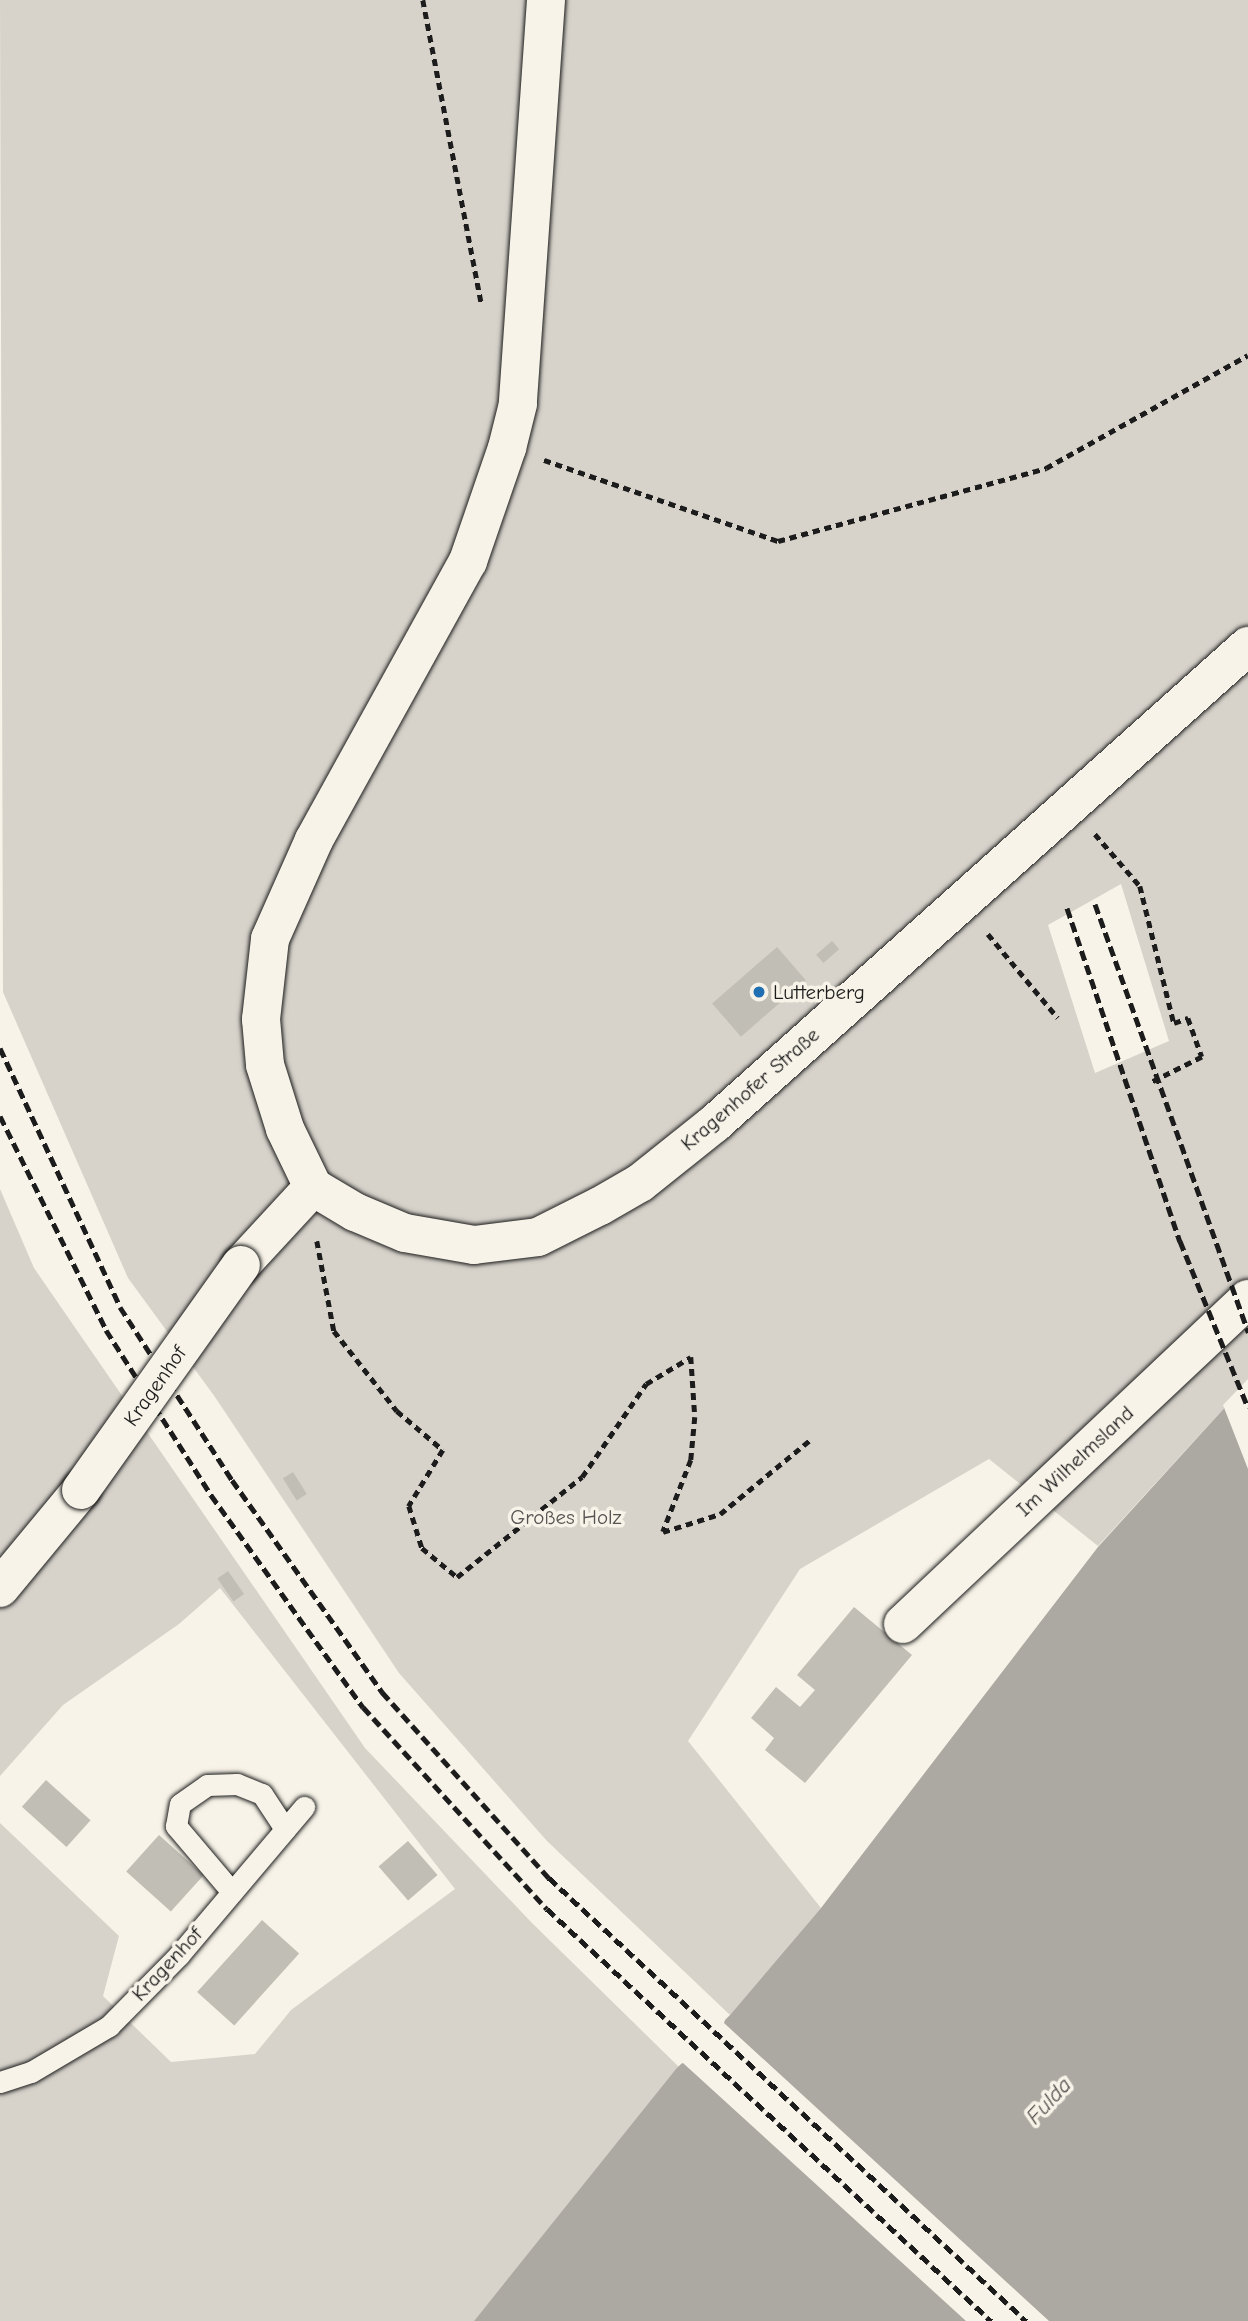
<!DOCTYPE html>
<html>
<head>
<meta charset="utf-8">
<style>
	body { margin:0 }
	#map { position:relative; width:1248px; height:2321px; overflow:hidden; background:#f7f3e8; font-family:"Comic Neue",sans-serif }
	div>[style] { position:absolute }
	.green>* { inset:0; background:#d7d3cb }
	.water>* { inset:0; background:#aca9a2 }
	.pier>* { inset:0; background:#f7f3e8 }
	.building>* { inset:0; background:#c0beb5; transform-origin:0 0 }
	.path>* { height:4.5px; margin-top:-2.25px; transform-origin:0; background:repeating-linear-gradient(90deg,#1c1c1c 0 7px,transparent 0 12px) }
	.roads { filter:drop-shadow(0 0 2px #1c1c1c) drop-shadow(0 0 2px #1c1c1c) }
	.lane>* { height:21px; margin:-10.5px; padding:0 10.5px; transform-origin:10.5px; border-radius:10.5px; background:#f7f3e8 }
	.street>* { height:38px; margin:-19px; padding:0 19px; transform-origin:19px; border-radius:19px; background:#f7f3e8 }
	.secondary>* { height:38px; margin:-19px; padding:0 19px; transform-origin:19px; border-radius:19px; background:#f7f3e8 }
	.rail>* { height:5px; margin-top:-2.5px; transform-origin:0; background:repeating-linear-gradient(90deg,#1c1c1c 0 10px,transparent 0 15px) }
	.bridges { filter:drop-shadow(0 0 2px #1c1c1c) drop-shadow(0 0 2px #1c1c1c) }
	.street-bridge>* { height:38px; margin:-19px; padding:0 19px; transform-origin:19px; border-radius:19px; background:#f7f3e8 }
	.dots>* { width:19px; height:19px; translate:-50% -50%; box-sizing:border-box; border:4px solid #f7f3e8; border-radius:50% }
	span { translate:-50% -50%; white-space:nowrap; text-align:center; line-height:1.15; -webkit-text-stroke:7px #f7f3e8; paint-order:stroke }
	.poi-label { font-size:21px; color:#1c1c1c }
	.left { translate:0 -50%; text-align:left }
	.street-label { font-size:21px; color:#1c1c1c }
	.park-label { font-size:21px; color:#545351 }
	.water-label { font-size:23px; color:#565452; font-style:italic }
</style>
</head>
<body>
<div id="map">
	<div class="green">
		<i style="clip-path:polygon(evenodd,0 0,1248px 0,1248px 1382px,1098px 1546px,989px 1459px,800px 1569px,688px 1741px,821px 1908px,730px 2015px,547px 1841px,399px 1673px,215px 1397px,128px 1278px,3px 992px,0 0,1121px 884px,1169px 1041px,1095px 1073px,1048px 925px,1121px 884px)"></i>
		<i style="clip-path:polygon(0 1189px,34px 1268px,365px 1748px,532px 1923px,679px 2067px,474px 2321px,0 2321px,0 1823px,119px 1936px,103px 1996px,171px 2062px,255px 2054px,291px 2010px,455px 1889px,220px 1588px,179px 1624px,63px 1705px,0 1776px)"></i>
	</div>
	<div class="water">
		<i style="clip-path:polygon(1248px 1382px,1248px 2321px,474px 2321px,676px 2069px,730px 2015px,821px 1908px,1098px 1547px)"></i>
	</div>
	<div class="pier">
		<i style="clip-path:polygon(1248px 1379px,1248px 1469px,1223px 1405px)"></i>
		<i style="clip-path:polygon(727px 2013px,724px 2023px,1049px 2321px,966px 2321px,683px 2063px,676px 2065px)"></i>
	</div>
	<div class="building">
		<i style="left:832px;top:941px;width:11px;height:21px;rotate:49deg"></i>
		<i style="left:777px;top:947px;width:44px;height:86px;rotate:49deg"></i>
		<i style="left:293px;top:1472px;width:26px;height:12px;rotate:58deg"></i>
		<i style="left:228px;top:1571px;width:28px;height:13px;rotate:55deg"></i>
		<i style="clip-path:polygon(854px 1607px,912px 1655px,805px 1783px,765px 1750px,774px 1738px,751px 1718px,776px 1687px,800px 1707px,815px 1690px,797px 1675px)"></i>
		<i style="left:46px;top:1780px;width:60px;height:36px;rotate:42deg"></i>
		<i style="left:159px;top:1835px;width:60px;height:49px;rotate:42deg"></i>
		<i style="left:408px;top:1841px;width:45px;height:39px;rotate:49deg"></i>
		<i style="left:262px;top:1920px;width:50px;height:97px;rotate:42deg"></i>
	</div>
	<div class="path">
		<i style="left:423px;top:0;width:311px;rotate:79.1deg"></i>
		<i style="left:544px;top:460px;width:248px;rotate:19.1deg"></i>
		<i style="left:778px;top:541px;width:278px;rotate:-15.2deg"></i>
		<i style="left:1046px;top:468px;width:231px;rotate:-29.2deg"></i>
		<i style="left:1095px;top:834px;width:69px;rotate:49.1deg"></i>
		<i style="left:1140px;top:886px;width:141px;rotate:76.1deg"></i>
		<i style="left:1174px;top:1023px;width:15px;rotate:-20deg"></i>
		<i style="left:1188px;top:1018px;width:41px;rotate:70.3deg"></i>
		<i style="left:1202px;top:1057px;width:58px;rotate:153.4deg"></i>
		<i style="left:988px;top:934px;width:109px;rotate:50.2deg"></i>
		<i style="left:317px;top:1241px;width:92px;rotate:79.3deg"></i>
		<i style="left:334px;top:1331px;width:102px;rotate:51.8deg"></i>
		<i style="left:397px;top:1411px;width:60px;rotate:40.3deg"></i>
		<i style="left:443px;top:1450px;width:66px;rotate:121.3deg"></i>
		<i style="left:409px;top:1506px;width:44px;rotate:72.8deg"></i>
		<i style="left:422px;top:1548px;width:45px;rotate:39.6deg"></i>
		<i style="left:457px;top:1577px;width:160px;rotate:-38.7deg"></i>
		<i style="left:582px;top:1477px;width:113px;rotate:-55.5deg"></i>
		<i style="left:646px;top:1384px;width:52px;rotate:-31deg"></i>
		<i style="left:691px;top:1357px;width:60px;rotate:86.2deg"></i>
		<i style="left:695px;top:1417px;width:43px;rotate:95.3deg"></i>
		<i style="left:691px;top:1460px;width:77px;rotate:111.3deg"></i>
		<i style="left:663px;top:1532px;width:60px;rotate:-17.5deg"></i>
		<i style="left:720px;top:1514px;width:117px;rotate:-39.4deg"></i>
	</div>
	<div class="roads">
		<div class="lane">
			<i style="left:232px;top:1892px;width:87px;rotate:-130.3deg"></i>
			<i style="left:176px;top:1826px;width:22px;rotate:-80deg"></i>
			<i style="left:180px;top:1804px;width:33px;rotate:-35deg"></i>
			<i style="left:207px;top:1785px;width:30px;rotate:-2deg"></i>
			<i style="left:237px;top:1784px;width:27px;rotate:22deg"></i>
			<i style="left:262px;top:1794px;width:42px;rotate:56.7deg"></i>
			<i style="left:0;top:2082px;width:33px;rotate:-18deg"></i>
			<i style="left:31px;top:2072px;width:91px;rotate:-30.5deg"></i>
			<i style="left:109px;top:2026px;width:100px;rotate:-45.4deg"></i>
			<i style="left:179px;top:1955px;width:194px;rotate:-49.8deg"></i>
		</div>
		<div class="street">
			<i style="left:241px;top:1265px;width:106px;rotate:-47.3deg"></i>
			<i style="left:0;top:1588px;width:127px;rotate:-50.4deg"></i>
			<i style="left:903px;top:1624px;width:474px;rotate:-43.3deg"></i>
		</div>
		<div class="secondary">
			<i style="left:546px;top:0;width:405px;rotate:94deg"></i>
			<i style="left:518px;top:404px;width:45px;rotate:104deg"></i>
			<i style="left:507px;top:448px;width:120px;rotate:109deg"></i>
			<i style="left:468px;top:561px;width:319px;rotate:118.9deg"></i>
			<i style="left:314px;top:840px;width:108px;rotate:114deg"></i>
			<i style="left:270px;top:939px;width:81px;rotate:96.4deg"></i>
			<i style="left:261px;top:1019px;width:46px;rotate:85deg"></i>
			<i style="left:265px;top:1065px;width:67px;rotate:72.6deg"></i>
			<i style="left:285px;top:1129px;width:64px;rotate:64.2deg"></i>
			<i style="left:313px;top:1187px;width:49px;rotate:30.8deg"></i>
			<i style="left:355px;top:1212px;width:54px;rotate:22.8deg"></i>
			<i style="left:405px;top:1233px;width:70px;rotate:9.9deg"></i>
			<i style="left:474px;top:1245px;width:64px;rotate:-7.1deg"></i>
			<i style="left:538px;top:1237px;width:69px;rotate:-26.6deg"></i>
			<i style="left:600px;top:1206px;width:46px;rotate:-29.9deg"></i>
			<i style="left:640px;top:1183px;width:95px;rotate:-38.6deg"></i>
			<i style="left:714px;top:1124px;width:717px;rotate:-41.83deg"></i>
		</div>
	</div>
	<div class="rail">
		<i style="left:1095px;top:904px;width:455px;rotate:70.3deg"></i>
		<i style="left:1067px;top:908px;width:352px;rotate:71.3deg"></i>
		<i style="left:1180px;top:1241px;width:180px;rotate:67.8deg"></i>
		<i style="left:0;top:1048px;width:285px;rotate:65.1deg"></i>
		<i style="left:120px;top:1307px;width:206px;rotate:57.1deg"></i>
		<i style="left:232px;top:1480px;width:260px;rotate:54.7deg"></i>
		<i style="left:382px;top:1692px;width:250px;rotate:48.1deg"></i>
		<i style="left:549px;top:1878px;width:651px;rotate:42.88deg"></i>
		<i style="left:0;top:1116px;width:239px;rotate:63.6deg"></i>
		<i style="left:106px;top:1330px;width:196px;rotate:57.5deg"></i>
		<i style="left:211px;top:1495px;width:261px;rotate:54.4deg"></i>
		<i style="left:363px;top:1707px;width:273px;rotate:47.7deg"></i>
		<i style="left:547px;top:1909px;width:606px;rotate:42.86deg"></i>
	</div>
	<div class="bridges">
		<div class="street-bridge">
			<i style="left:81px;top:1490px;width:276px;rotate:-54.6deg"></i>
		</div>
	</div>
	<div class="dots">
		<i style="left:759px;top:992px;background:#1f6fb2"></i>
	</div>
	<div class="poi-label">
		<span class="left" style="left:773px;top:992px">Lutterberg</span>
	</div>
	<div class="street-label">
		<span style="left:750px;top:1089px;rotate:-41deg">Kragenhofer Straße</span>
		<span style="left:155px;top:1386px;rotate:-55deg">Kragenhof</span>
		<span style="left:1075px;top:1461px;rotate:-43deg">Im Wilhelmsland</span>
		<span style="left:167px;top:1964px;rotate:-47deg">Kragenhof</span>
	</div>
	<div class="park-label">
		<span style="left:566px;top:1517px">Großes Holz</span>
	</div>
	<div class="water-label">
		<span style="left:1049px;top:2101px;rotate:-47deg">Fulda</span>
	</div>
</div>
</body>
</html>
